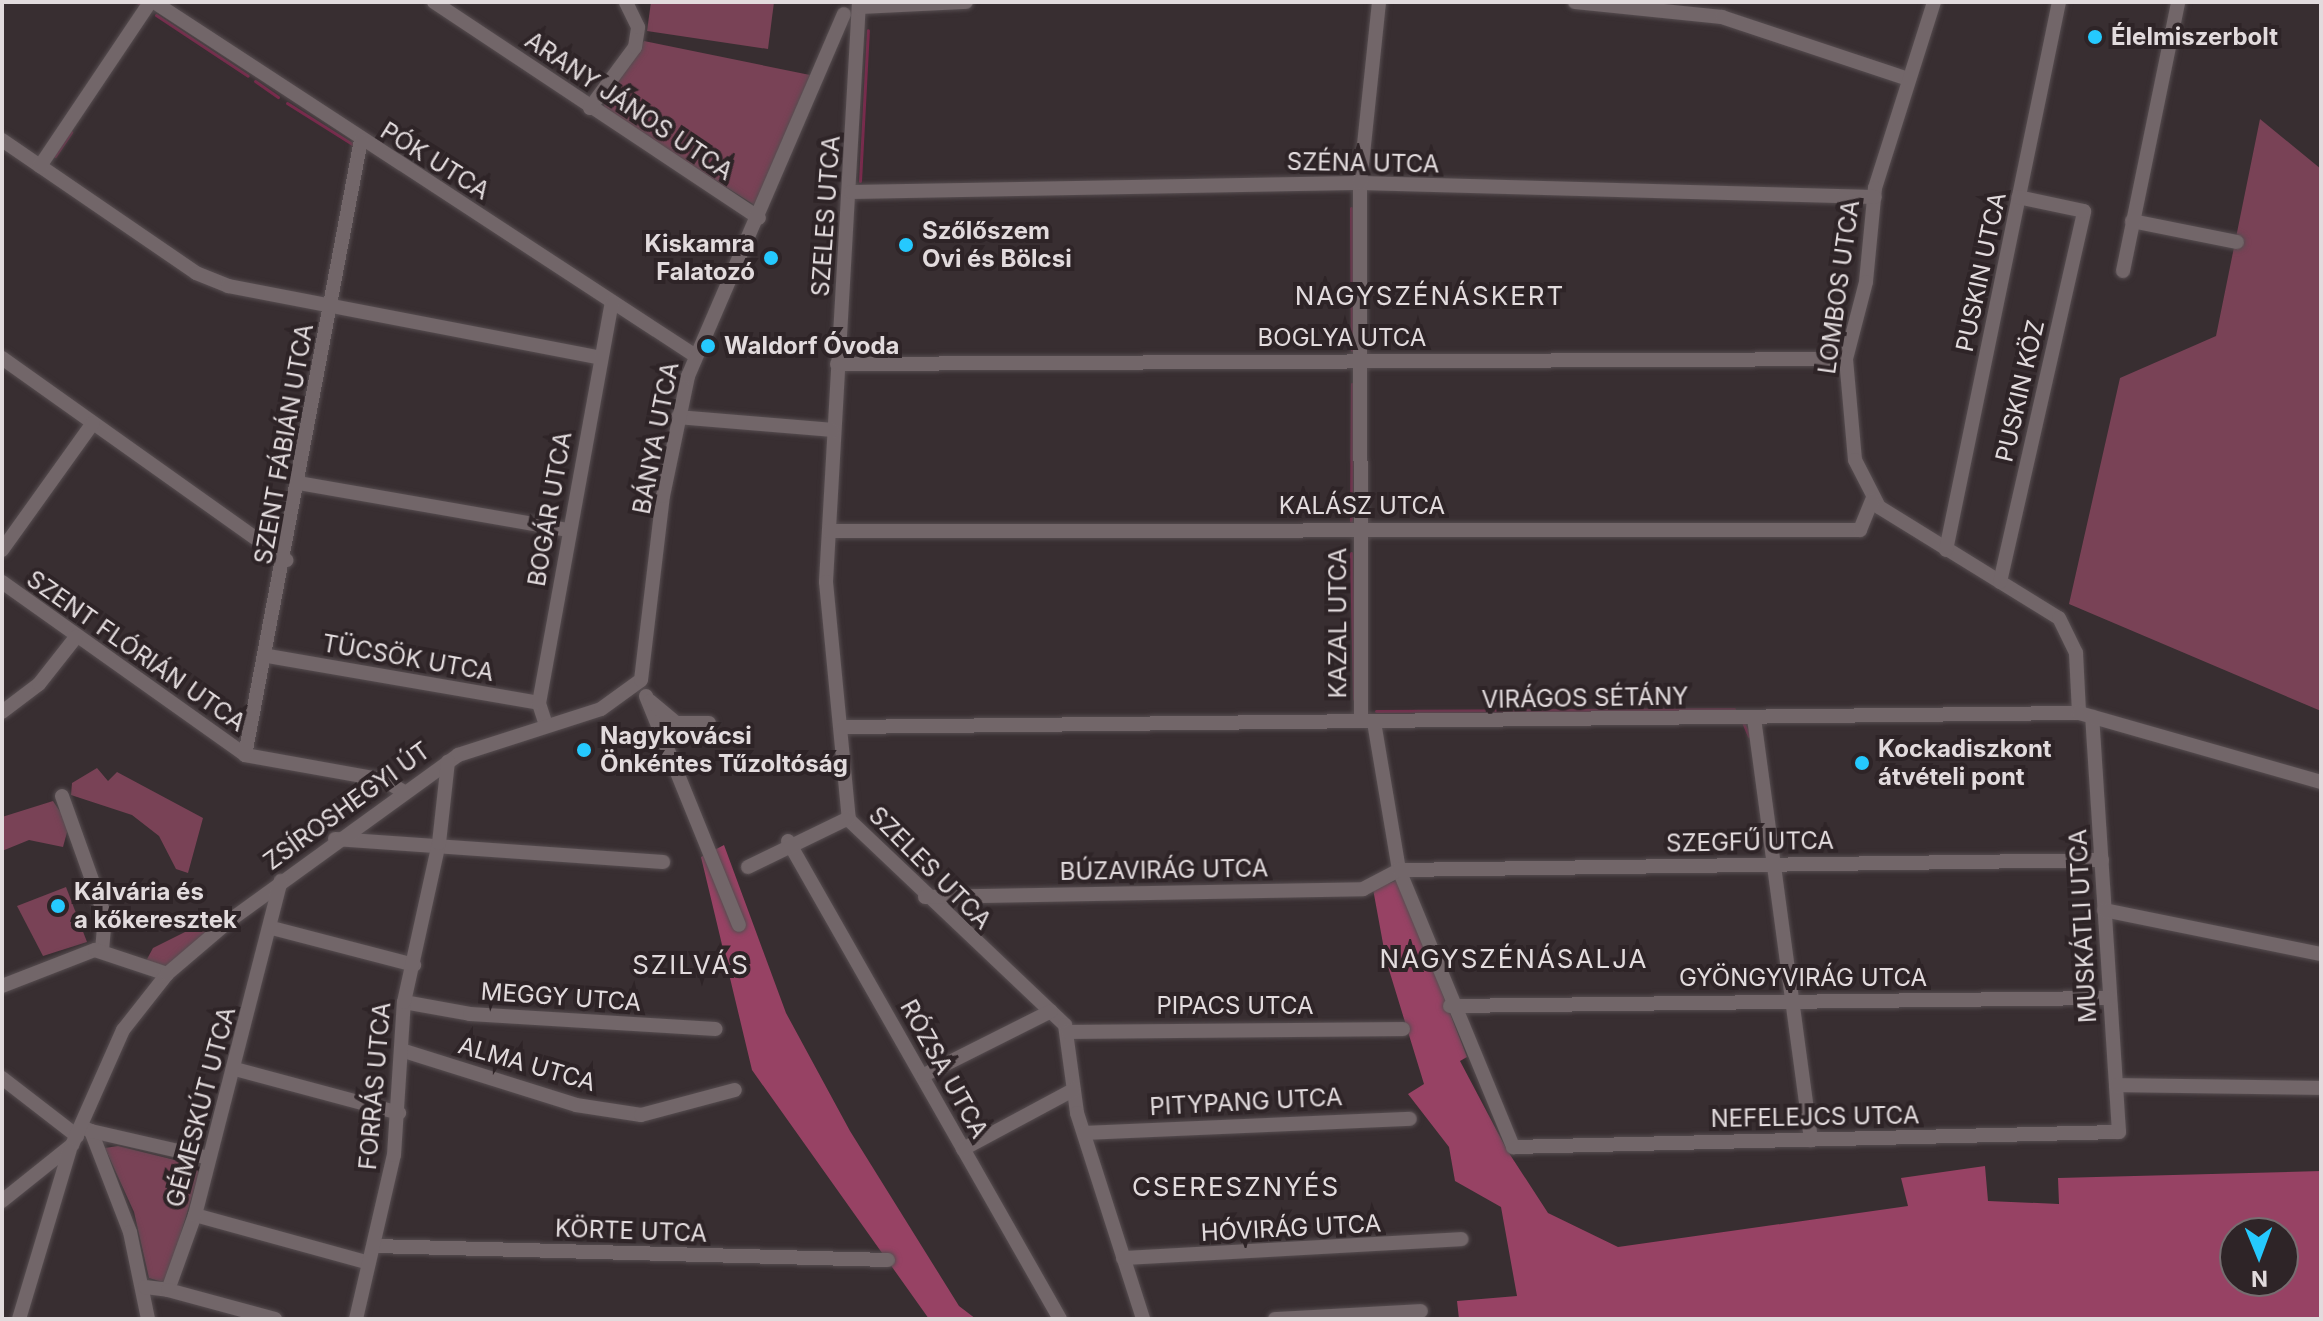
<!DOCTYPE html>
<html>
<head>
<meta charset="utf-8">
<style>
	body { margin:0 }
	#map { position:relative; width:2323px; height:1321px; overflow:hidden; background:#382e31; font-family:Inter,sans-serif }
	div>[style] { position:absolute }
	.green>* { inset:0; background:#794256 }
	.forest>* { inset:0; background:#974264 }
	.stream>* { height:3px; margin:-1.5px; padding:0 1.5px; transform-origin:1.5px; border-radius:1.5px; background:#7c294d }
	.roads { filter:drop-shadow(0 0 2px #564d50) drop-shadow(0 0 2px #564d50) }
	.minor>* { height:14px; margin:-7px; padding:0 7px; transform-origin:7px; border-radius:7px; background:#726669 }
	.dots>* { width:22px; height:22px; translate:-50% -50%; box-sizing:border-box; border:4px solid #2e2427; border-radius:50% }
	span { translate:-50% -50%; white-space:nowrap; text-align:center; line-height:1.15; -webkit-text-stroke:8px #2e2427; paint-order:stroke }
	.poi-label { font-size:24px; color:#e2dbdd; font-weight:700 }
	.left { translate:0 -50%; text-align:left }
	.right { translate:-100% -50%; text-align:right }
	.street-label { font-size:24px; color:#e2dbdd }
	.neighbourhood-label { font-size:26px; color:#e2dbdd; letter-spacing:2px }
	.frame { position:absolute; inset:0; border:4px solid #e2dbdd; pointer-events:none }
	.north { position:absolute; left:2219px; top:1217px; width:80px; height:80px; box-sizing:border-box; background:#2e2427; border:2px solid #766d70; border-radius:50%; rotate:179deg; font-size:22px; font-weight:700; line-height:32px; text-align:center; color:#e2dbdd }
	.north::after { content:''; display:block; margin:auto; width:28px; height:36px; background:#25c9fe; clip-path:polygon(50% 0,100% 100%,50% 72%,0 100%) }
</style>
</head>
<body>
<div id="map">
	<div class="green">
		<i style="clip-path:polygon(651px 2px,774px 2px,768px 49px,647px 31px)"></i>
		<i style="clip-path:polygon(644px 41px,810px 75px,756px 206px,605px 110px,603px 102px)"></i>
		<i style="clip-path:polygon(2260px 119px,2321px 169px,2321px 711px,2069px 604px,2120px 378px,2216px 336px)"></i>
		<i style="clip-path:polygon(97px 768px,108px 781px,117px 772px,203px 818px,188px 873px,176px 869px,159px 836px,132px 815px,71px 795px,72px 783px)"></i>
		<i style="clip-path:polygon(53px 801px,69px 825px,63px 847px,29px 840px,2px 851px,2px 817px)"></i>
		<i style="clip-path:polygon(66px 887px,87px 942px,43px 956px,17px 906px)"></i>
		<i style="clip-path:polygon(211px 919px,224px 922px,174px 968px,146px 961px,153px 948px)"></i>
		<i style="clip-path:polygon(118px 1146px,195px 1165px,199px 1173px,166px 1283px,149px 1278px,134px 1212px,105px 1148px)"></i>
	</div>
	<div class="forest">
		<i style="clip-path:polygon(724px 845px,786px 1013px,850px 1131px,959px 1306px,976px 1319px,929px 1319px,752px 1070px,701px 857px)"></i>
		<i style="clip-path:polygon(evenodd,1398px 880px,1467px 1057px,1460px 1061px,1507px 1150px,1548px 1213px,1618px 1247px,1908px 1206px,1901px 1178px,1985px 1166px,1988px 1201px,2059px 1204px,2058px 1178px,2321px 1171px,2321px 1319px,1459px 1319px,1457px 1301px,1517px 1296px,1501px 1207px,1455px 1181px,1449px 1147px,1408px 1094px,1424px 1084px,1386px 960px,1373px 889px,1398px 880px,2235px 1233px,2283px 1233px,2283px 1281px,2235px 1281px,2235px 1233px)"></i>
	</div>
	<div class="stream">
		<i style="left:137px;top:2px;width:2px;rotate:27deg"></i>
		<i style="left:156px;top:15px;width:110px;rotate:33.5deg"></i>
		<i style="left:255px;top:81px;width:28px;rotate:35deg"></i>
		<i style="left:287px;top:103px;width:77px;rotate:32.2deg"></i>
		<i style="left:55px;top:156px;width:29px;rotate:-56deg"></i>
		<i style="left:860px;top:181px;width:151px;rotate:-87deg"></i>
		<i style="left:1351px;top:208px;width:142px;rotate:89.6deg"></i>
		<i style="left:1351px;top:521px;width:137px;rotate:-89.6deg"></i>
		<i style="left:1351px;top:553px;width:146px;rotate:88.8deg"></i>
		<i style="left:1376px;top:711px;width:358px;rotate:-0.3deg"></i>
		<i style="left:1743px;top:722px;width:15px;rotate:67deg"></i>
	</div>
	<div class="roads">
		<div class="minor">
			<i style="left:154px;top:2px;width:645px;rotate:33.17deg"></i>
			<i style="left:434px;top:2px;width:390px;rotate:33.6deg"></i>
			<i style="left:859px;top:2px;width:581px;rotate:93.26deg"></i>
			<i style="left:826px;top:582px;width:239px;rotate:84.5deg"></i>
			<i style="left:849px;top:820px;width:298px;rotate:43.5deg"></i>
			<i style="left:1065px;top:1025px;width:89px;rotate:82.2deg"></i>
			<i style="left:1077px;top:1113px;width:216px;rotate:72.2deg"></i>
			<i style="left:1575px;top:2px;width:148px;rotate:5.8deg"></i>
			<i style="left:1722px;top:17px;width:196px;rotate:18.4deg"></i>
			<i style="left:1934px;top:2px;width:195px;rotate:107.6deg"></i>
			<i style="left:1875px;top:188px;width:94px;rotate:95.5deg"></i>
			<i style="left:1866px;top:282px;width:80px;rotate:104.6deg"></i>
			<i style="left:1846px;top:359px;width:101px;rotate:84.9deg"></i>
			<i style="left:1855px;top:460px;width:53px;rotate:62.9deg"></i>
			<i style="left:1879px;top:507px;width:211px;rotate:31.7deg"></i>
			<i style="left:2059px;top:618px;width:39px;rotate:64deg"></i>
			<i style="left:2076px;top:653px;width:60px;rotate:87.1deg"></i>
			<i style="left:862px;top:7px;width:104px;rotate:-2.8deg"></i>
			<i style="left:590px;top:108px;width:76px;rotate:-53.6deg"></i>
			<i style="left:635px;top:47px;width:20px;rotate:-81deg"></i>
			<i style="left:638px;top:27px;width:28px;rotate:-116deg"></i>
			<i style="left:2px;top:140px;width:235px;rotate:34.4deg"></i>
			<i style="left:196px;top:273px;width:35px;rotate:22deg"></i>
			<i style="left:228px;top:286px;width:377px;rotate:10.9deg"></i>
			<i style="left:40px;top:166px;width:197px;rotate:-56.1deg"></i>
			<i style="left:851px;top:192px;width:509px;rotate:-1.01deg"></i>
			<i style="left:1360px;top:183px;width:515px;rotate:1.56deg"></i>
			<i style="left:2132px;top:221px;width:107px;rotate:11.3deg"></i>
			<i style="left:2123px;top:271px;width:275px;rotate:-78.4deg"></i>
			<i style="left:2px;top:358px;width:349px;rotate:35.4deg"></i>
			<i style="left:837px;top:364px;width:1009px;rotate:-0.28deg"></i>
			<i style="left:678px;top:417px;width:155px;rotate:4.8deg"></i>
			<i style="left:299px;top:483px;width:274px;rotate:9.9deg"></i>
			<i style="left:829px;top:531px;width:1031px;rotate:-0.06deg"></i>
			<i style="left:1860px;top:530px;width:32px;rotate:-68deg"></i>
			<i style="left:2px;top:550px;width:156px;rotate:-54.4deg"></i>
			<i style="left:1946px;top:550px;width:560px;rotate:-78.35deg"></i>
			<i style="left:2px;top:582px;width:298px;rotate:35.4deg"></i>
			<i style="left:245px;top:755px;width:141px;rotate:10.2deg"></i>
			<i style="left:384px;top:780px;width:23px;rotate:31deg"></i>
			<i style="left:2000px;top:582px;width:380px;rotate:-77.2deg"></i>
			<i style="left:2084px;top:211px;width:67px;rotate:-168deg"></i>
			<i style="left:268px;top:656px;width:275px;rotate:9.8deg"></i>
			<i style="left:646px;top:696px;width:247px;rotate:67.9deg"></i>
			<i style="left:650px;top:701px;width:34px;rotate:40deg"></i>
			<i style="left:676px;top:723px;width:33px"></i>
			<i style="left:2px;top:712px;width:46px;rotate:-37.1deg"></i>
			<i style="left:39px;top:684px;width:60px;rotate:-51.8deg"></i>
			<i style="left:1361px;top:717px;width:534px;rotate:-90.11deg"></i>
			<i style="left:1360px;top:183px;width:182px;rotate:-84deg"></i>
			<i style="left:1754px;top:718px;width:426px;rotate:82.3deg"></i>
			<i style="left:545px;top:722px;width:20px;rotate:-108deg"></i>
			<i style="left:539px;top:703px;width:407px;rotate:-79.7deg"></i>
			<i style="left:1374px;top:722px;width:150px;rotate:80.4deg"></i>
			<i style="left:1399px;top:870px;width:300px;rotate:67.6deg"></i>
			<i style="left:1513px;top:1147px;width:606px;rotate:-1.42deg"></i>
			<i style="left:2119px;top:1132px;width:416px;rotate:-93.7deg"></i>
			<i style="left:842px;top:727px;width:1237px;rotate:-0.65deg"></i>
			<i style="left:2079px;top:713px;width:252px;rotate:15.9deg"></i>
			<i style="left:245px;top:755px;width:626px;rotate:-79.32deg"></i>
			<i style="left:62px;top:796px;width:127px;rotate:70.3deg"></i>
			<i style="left:105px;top:916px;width:34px;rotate:95deg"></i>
			<i style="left:335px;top:839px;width:329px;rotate:4deg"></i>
			<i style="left:788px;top:841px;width:550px;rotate:60.36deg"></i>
			<i style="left:748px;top:867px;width:112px;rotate:-25.9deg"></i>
			<i style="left:925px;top:897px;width:438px;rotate:-1deg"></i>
			<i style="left:1363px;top:889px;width:41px;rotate:-27.8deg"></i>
			<i style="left:1399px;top:870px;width:703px;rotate:-0.81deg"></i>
			<i style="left:2104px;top:910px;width:221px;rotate:11.5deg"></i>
			<i style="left:272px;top:928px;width:147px;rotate:14.6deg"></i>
			<i style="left:2px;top:986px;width:100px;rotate:-21.2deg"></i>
			<i style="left:95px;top:950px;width:76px;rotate:18.4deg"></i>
			<i style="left:404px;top:1002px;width:67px;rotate:10.3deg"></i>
			<i style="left:470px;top:1014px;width:246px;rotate:3.5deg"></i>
			<i style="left:1450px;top:1006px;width:659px;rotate:-0.7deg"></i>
			<i style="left:1068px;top:1032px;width:335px;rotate:-0.5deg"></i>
			<i style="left:401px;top:1050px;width:183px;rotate:17.4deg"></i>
			<i style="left:576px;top:1105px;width:66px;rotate:8.7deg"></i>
			<i style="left:641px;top:1115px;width:97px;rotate:-14.9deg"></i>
			<i style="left:235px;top:1069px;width:170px;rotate:15deg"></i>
			<i style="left:924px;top:1075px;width:142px;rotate:-26.7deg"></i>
			<i style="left:2px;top:1078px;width:95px;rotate:37.7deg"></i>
			<i style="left:2116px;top:1085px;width:205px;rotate:0.8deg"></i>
			<i style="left:82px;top:1127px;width:10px;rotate:24deg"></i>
			<i style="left:91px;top:1131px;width:108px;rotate:68.9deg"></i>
			<i style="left:130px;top:1232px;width:89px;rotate:78.3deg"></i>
			<i style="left:91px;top:1131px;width:121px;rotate:12.9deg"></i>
			<i style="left:1085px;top:1133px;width:325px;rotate:-2.5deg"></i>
			<i style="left:963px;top:1149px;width:125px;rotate:-28.2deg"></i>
			<i style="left:2px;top:1201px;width:90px;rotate:-38.7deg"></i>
			<i style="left:72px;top:1145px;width:126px;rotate:-66.1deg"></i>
			<i style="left:123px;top:1030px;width:71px;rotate:-51.8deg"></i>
			<i style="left:167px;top:974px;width:82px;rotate:-40.5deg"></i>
			<i style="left:229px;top:921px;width:283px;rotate:-35.9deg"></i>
			<i style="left:458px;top:755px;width:150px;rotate:-17.8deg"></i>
			<i style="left:601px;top:709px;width:49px;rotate:-35.9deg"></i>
			<i style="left:641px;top:680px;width:185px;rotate:-83.2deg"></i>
			<i style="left:663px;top:496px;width:123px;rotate:-78.2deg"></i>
			<i style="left:688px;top:376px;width:394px;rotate:-66.7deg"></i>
			<i style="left:195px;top:1215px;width:180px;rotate:15.4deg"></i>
			<i style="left:374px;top:1246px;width:514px;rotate:1.56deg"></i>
			<i style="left:1123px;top:1258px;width:339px;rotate:-3.2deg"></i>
			<i style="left:145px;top:1287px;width:23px;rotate:7deg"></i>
			<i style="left:168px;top:1290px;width:80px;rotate:-70.2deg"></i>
			<i style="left:195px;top:1215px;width:345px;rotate:-75.6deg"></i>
			<i style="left:168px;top:1290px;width:111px;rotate:15.2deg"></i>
			<i style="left:19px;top:1319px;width:177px;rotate:-73.3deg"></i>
			<i style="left:356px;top:1319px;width:168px;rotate:-77deg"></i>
			<i style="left:394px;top:1155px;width:153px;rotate:-86.3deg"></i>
			<i style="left:404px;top:1002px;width:163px;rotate:-77.6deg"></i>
			<i style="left:439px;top:843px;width:82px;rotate:-83.7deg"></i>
			<i style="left:1275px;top:1319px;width:146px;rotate:-3.1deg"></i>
		</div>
	</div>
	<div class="dots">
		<i style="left:2095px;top:37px;background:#25c9fe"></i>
		<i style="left:906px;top:245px;background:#25c9fe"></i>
		<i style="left:771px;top:258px;background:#25c9fe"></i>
		<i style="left:708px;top:346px;background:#25c9fe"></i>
		<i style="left:584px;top:750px;background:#25c9fe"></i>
		<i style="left:1862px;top:763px;background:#25c9fe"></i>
		<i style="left:58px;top:906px;background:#25c9fe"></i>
	</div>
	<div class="poi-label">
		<span class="left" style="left:2111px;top:37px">Élelmiszerbolt</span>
		<span class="left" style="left:922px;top:245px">Szőlőszem<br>Ovi és Bölcsi</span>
		<span class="right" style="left:755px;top:258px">Kiskamra<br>Falatozó</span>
		<span class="left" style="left:724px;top:346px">Waldorf Óvoda</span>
		<span class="left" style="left:600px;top:750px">Nagykovácsi<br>Önkéntes Tűzoltóság</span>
		<span class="left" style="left:1878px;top:763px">Kockadiszkont<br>átvételi pont</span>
		<span class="left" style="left:74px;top:906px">Kálvária és<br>a kőkeresztek</span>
	</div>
	<div class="street-label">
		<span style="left:629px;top:106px;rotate:34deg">ARANY JÁNOS UTCA</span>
		<span style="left:435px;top:161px;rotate:32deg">PÓK UTCA</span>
		<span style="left:1363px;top:163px;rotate:1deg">SZÉNA UTCA</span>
		<span style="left:826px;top:216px;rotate:-86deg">SZELES UTCA</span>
		<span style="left:1981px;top:272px;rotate:-78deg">PUSKIN UTCA</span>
		<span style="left:1839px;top:287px;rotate:-82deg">LOMBOS UTCA</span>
		<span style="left:1342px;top:338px">BOGLYA UTCA</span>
		<span style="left:2020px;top:391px;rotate:-77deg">PUSKIN KÖZ</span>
		<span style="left:656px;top:438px;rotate:-79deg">BÁNYA UTCA</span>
		<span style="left:284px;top:444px;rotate:-80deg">SZENT FÁBIÁN UTCA</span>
		<span style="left:1362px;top:506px">KALÁSZ UTCA</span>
		<span style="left:550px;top:509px;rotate:-80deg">BOGÁR UTCA</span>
		<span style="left:1338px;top:623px;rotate:-90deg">KAZAL UTCA</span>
		<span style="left:136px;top:651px;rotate:35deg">SZENT FLÓRIÁN UTCA</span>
		<span style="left:408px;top:658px;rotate:10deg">TÜCSÖK UTCA</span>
		<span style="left:1585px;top:698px;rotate:-1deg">VIRÁGOS SÉTÁNY</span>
		<span style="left:347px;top:806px;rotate:-36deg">ZSÍROSHEGYI ÚT</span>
		<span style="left:1750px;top:842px;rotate:-1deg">SZEGFŰ UTCA</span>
		<span style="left:930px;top:868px;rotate:45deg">SZELES UTCA</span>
		<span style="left:1164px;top:870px;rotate:-1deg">BÚZAVIRÁG UTCA</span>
		<span style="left:2083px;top:926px;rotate:-93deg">MUSKÁTLI UTCA</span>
		<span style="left:1803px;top:978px">GYÖNGYVIRÁG UTCA</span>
		<span style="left:561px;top:997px;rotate:4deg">MEGGY UTCA</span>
		<span style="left:1235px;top:1006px">PIPACS UTCA</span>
		<span style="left:527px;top:1064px;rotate:16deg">ALMA UTCA</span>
		<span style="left:944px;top:1069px;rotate:61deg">RÓZSA UTCA</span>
		<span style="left:375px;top:1086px;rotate:-85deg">FORRÁS UTCA</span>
		<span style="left:1246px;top:1102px;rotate:-3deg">PITYPANG UTCA</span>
		<span style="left:201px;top:1107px;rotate:-75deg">GÉMESKÚT UTCA</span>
		<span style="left:1815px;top:1117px;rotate:-1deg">NEFELEJCS UTCA</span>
		<span style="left:1291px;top:1228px;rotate:-3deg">HÓVIRÁG UTCA</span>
		<span style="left:631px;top:1231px;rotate:2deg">KÖRTE UTCA</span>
	</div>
	<div class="neighbourhood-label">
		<span style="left:1430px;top:296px">NAGYSZÉNÁSKERT</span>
		<span style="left:1514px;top:959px">NAGYSZÉNÁSALJA</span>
		<span style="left:691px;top:965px">SZILVÁS</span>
		<span style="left:1236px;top:1187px">CSERESZNYÉS</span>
	</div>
	<div class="frame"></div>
	<div class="north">N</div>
</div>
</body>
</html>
